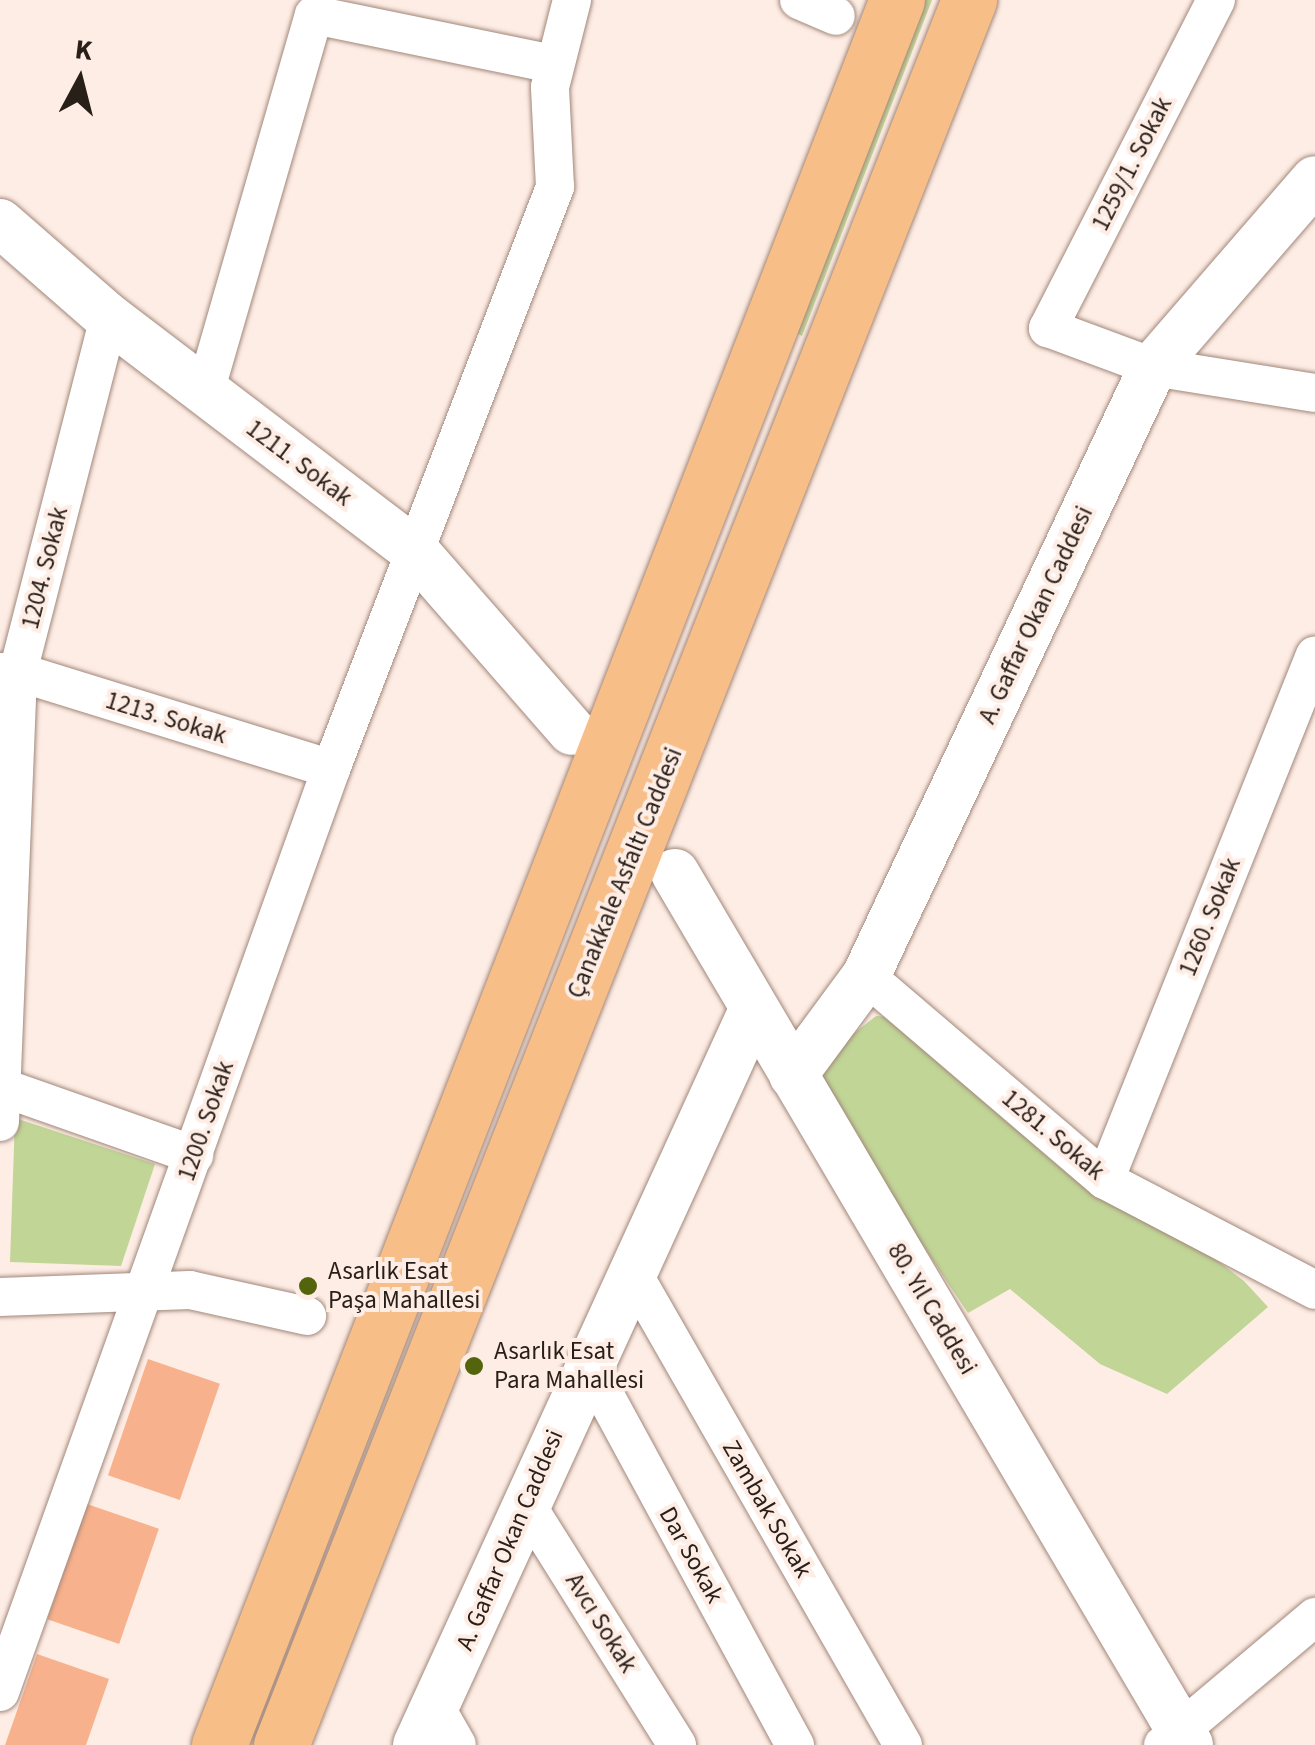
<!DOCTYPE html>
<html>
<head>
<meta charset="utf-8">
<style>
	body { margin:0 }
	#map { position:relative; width:1315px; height:1745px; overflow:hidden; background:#feede5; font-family:"Source Sans 3",sans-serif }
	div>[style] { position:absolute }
	.green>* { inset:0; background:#c1d597 }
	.building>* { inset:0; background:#f8b18d; transform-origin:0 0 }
	.roads { filter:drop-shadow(0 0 2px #a1877a) drop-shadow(0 0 2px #a1877a) }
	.minor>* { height:38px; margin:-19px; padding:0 19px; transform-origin:19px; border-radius:19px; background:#fff }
	.tertiary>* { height:48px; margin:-24px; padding:0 24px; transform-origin:24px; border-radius:24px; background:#fff }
	.trunk>* { height:55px; margin:-27.5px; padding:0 27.5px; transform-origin:27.5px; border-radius:27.5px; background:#f8be88 }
	.dots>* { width:28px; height:28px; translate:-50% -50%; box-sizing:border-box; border:5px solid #feede5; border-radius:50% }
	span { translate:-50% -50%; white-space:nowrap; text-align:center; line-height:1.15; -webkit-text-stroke:8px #feede5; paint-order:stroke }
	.street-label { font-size:25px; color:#291f19 }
	.poi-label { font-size:25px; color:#291f19 }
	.left { translate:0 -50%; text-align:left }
	.north { position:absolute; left:30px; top:30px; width:100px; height:100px; -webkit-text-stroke:8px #feede5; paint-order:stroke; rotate:7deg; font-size:28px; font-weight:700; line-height:40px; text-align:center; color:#291f19 }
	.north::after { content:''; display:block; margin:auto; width:35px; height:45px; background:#291f19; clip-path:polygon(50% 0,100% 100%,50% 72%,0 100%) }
</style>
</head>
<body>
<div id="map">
	<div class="green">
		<i style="clip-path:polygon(921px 0,932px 0,802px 336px,795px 332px)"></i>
		<i style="clip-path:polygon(876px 1016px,901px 1018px,1244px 1281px,1268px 1307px,1167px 1394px,1100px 1364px,1010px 1289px,968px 1313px,806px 1071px)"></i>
		<i style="clip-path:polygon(15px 1118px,155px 1164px,121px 1266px,10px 1262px)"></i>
	</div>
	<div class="building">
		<i style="left:148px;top:1359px;width:76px;height:123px;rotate:19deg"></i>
		<i style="left:87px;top:1504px;width:76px;height:122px;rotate:19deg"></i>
		<i style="clip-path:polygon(37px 1654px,109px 1679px,86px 1745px,5px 1745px)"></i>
	</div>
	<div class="roads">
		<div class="minor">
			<i style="left:799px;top:0;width:40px;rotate:23.4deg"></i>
			<i style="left:1216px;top:0;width:369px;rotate:117.1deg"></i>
			<i style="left:1048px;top:328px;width:112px;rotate:20.4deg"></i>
			<i style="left:1153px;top:367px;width:164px;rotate:9.1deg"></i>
			<i style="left:205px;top:392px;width:392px;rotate:-73.9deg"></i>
			<i style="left:314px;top:15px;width:244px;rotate:11.6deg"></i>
			<i style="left:0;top:672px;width:18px"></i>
			<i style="left:18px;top:672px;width:328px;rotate:17.2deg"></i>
			<i style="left:866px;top:976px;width:314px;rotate:40.5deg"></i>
			<i style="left:1105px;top:1180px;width:237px;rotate:27.6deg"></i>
			<i style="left:1px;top:1087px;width:205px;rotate:19.4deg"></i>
			<i style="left:0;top:1122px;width:450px;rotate:-87.7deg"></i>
			<i style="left:18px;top:672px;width:366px;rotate:-75.6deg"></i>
			<i style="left:1105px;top:1180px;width:565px;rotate:-68.2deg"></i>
			<i style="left:632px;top:1272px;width:545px;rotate:60.19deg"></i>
			<i style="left:0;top:1297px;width:190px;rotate:-2.1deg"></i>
			<i style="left:190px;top:1290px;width:120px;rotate:12.5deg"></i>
			<i style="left:588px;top:1364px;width:434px;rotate:61.5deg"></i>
			<i style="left:524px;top:1501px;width:288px;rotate:57.9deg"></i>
			<i style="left:0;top:1692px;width:981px;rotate:-70.27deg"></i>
			<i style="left:331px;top:769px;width:624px;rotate:-68.95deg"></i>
			<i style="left:555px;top:187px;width:100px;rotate:-92.9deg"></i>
			<i style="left:550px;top:87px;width:90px;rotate:-75.8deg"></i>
			<i style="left:437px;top:1710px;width:40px;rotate:60.3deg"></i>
			<i style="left:1163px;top:1745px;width:199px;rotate:-40.1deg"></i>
		</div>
		<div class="tertiary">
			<i style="left:0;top:223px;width:145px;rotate:41.1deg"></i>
			<i style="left:109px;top:318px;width:383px;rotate:37.3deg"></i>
			<i style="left:414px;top:550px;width:240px;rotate:48.9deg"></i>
			<i style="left:675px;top:873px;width:1012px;rotate:59.48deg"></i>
			<i style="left:793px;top:1075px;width:123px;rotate:-53.6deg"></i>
			<i style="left:866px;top:976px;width:673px;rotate:-64.77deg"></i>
			<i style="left:1153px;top:367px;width:247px;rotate:-49.1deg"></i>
			<i style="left:417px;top:1745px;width:810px;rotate:-65.43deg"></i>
		</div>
		<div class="trunk">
			<i style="left:219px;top:1745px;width:1872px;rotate:-68.77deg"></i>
			<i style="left:281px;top:1745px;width:1876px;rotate:-68.48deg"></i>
		</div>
	</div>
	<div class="dots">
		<i style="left:308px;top:1286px;background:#53640c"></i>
		<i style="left:474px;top:1366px;background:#53640c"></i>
	</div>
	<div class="street-label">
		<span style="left:1132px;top:164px;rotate:-63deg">1259/1. Sokak</span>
		<span style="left:299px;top:463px;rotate:37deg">1211. Sokak</span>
		<span style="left:45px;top:568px;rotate:-76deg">1204. Sokak</span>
		<span style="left:1036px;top:615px;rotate:-65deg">A. Gaffar Okan Caddesi</span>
		<span style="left:166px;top:718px;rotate:17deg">1213. Sokak</span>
		<span style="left:625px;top:873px;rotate:-68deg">Çanakkale Asfaltı Caddesi</span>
		<span style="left:1210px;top:917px;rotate:-68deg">1260. Sokak</span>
		<span style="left:206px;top:1121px;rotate:-71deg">1200. Sokak</span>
		<span style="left:1053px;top:1135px;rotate:40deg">1281. Sokak</span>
		<span style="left:932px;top:1309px;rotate:59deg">80. Yıl Caddesi</span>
		<span style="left:767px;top:1509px;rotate:60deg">Zambak Sokak</span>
		<span style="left:510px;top:1540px;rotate:-67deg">A. Gaffar Okan Caddesi</span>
		<span style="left:691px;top:1555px;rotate:61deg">Dar Sokak</span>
		<span style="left:601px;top:1623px;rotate:58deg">Avcı Sokak</span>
	</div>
	<div class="poi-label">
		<span class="left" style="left:328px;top:1286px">Asarlık Esat<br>Paşa Mahallesi</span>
		<span class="left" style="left:494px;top:1366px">Asarlık Esat<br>Para Mahallesi</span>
	</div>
	<div class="north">K</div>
</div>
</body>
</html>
